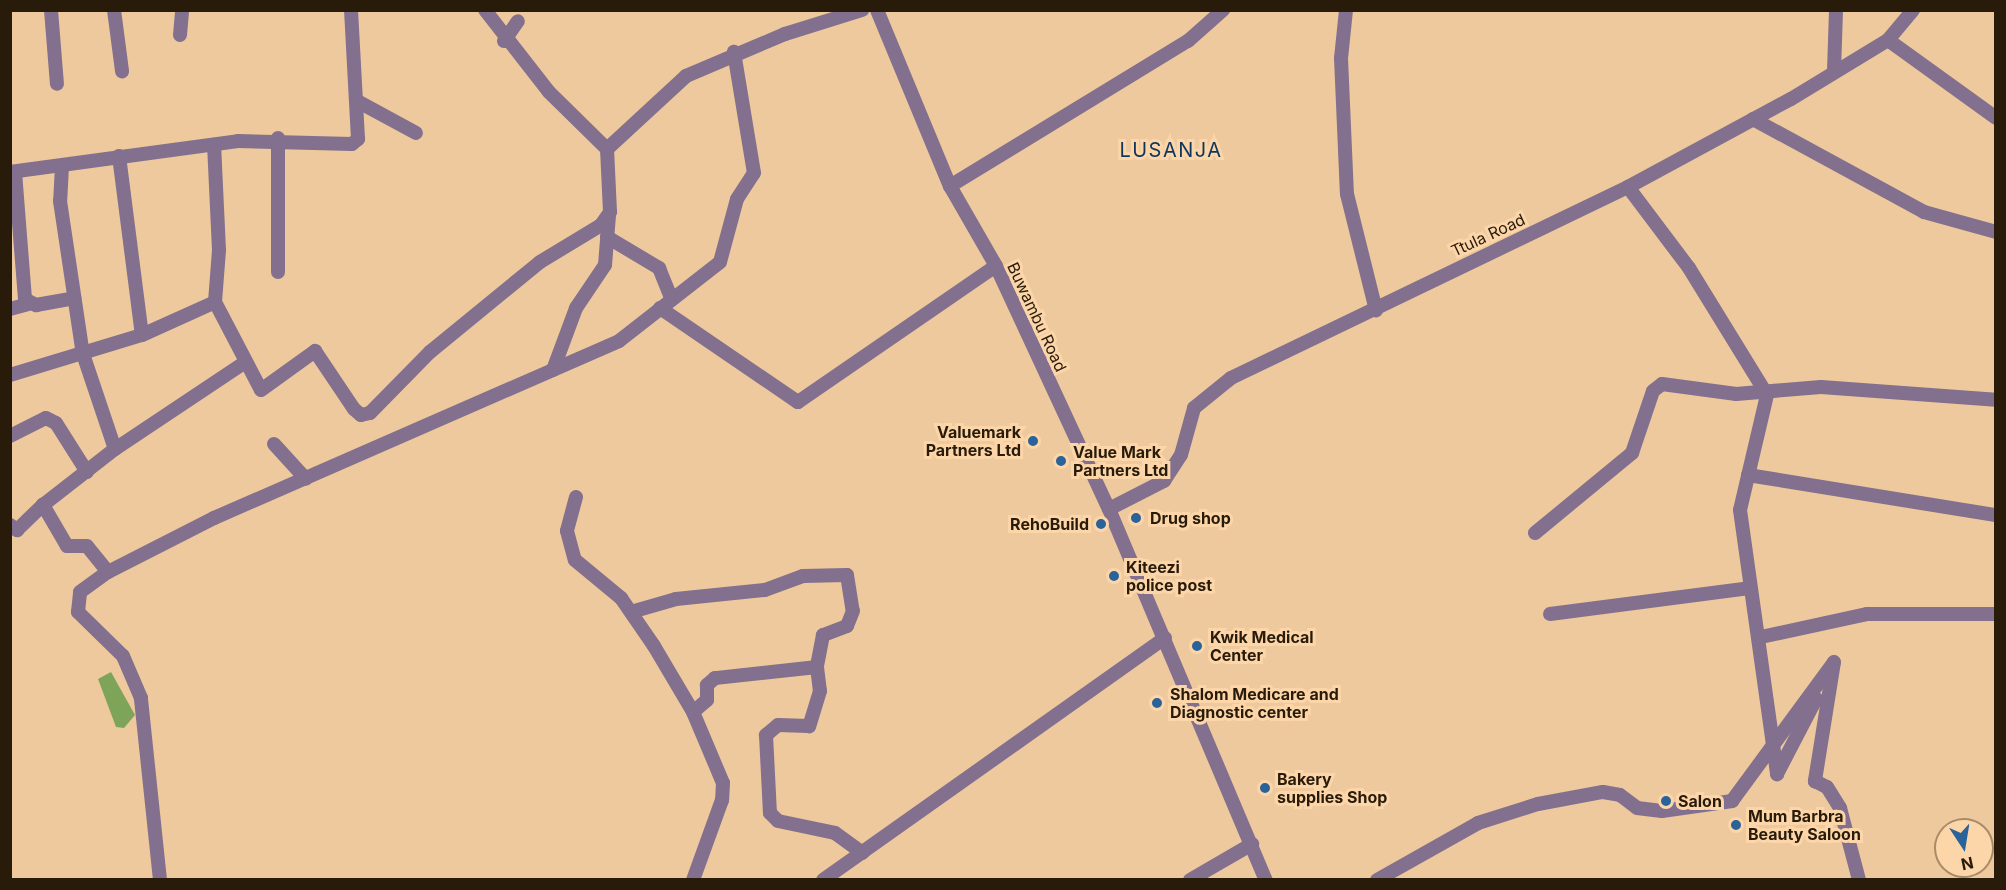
<!DOCTYPE html>
<html>
<head>
<meta charset="utf-8">
<style>
	body { margin:0 }
	#map { position:relative; width:2006px; height:890px; overflow:hidden; background:#eec99d; font-family:Inter,sans-serif }
	div>[style] { position:absolute }
	.water>* { inset:0; background:#7ea459 }
	.minor>* { height:14px; margin:-7px; padding:0 7px; transform-origin:7px; border-radius:7px; background:#82708e }
	.dots>* { width:16px; height:16px; translate:-50% -50%; box-sizing:border-box; border:3px solid #fcd6a9; border-radius:50% }
	span { translate:-50% -50%; white-space:nowrap; text-align:center; line-height:1.15; -webkit-text-stroke:6px #fcd6a9; paint-order:stroke }
	.street-label { font-size:16px; color:#291b0a }
	.poi-label { font-size:16px; color:#291b0a; font-weight:700 }
	.right { translate:-100% -50%; text-align:right }
	.left { translate:0 -50%; text-align:left }
	.quarter-label { font-size:20px; color:#0f365c; letter-spacing:1.5px }
	.frame { position:absolute; inset:0; border:12px solid #291b0a; pointer-events:none }
	.north { position:absolute; left:1934px; top:818px; width:60px; height:60px; box-sizing:border-box; background:#fcd6a9; border:2px solid #a88b69; border-radius:50%; rotate:168deg; font-size:16px; font-weight:700; line-height:24px; text-align:center; color:#291b0a }
	.north::after { content:''; display:block; margin:auto; width:21px; height:27px; background:#2a629a; clip-path:polygon(50% 0,100% 100%,50% 72%,0 100%) }
</style>
</head>
<body>
<div id="map">
	<div class="water">
		<i style="clip-path:polygon(111px 672px,135px 715px,124px 728px,116px 727px,98px 679px)"></i>
	</div>
	<div class="minor">
		<i style="left:51px;top:10px;width:74px;rotate:85.4deg"></i>
		<i style="left:114px;top:10px;width:62px;rotate:82.5deg"></i>
		<i style="left:485px;top:10px;width:104px;rotate:52deg"></i>
		<i style="left:549px;top:92px;width:81px;rotate:44.5deg"></i>
		<i style="left:607px;top:149px;width:108px;rotate:-42.7deg"></i>
		<i style="left:686px;top:76px;width:108px;rotate:-23deg"></i>
		<i style="left:785px;top:34px;width:81px;rotate:-17.3deg"></i>
		<i style="left:877px;top:10px;width:191px;rotate:67.5deg"></i>
		<i style="left:950px;top:186px;width:92px;rotate:60.1deg"></i>
		<i style="left:996px;top:266px;width:268px;rotate:65.1deg"></i>
		<i style="left:1109px;top:509px;width:403px;rotate:67.1deg"></i>
		<i style="left:1346px;top:10px;width:48px;rotate:95.9deg"></i>
		<i style="left:1341px;top:58px;width:136px;rotate:87.5deg"></i>
		<i style="left:1347px;top:194px;width:120px;rotate:76deg"></i>
		<i style="left:180px;top:35px;width:25px;rotate:-85deg"></i>
		<i style="left:1888px;top:40px;width:133px;rotate:35.8deg"></i>
		<i style="left:504px;top:41px;width:24px;rotate:-55deg"></i>
		<i style="left:1834px;top:71px;width:61px;rotate:-88.1deg"></i>
		<i style="left:357px;top:101px;width:67px;rotate:28.5deg"></i>
		<i style="left:1753px;top:119px;width:195px;rotate:28.5deg"></i>
		<i style="left:1924px;top:212px;width:75px;rotate:15.5deg"></i>
		<i style="left:278px;top:138px;width:134px;rotate:90deg"></i>
		<i style="left:119px;top:156px;width:180px;rotate:82.7deg"></i>
		<i style="left:62px;top:166px;width:35px;rotate:93deg"></i>
		<i style="left:60px;top:201px;width:155px;rotate:81.5deg"></i>
		<i style="left:83px;top:354px;width:100px;rotate:71.4deg"></i>
		<i style="left:10px;top:172px;width:230px;rotate:-7.7deg"></i>
		<i style="left:238px;top:141px;width:114px;rotate:1.5deg"></i>
		<i style="left:352px;top:144px;width:8px;rotate:-40deg"></i>
		<i style="left:358px;top:139px;width:129px;rotate:-93.1deg"></i>
		<i style="left:15px;top:172px;width:127px;rotate:85.5deg"></i>
		<i style="left:25px;top:299px;width:13px;rotate:29deg"></i>
		<i style="left:36px;top:305px;width:39px;rotate:-10deg"></i>
		<i style="left:950px;top:186px;width:279px;rotate:-31.4deg"></i>
		<i style="left:1188px;top:41px;width:47px;rotate:-41.5deg"></i>
		<i style="left:1628px;top:187px;width:101px;rotate:53deg"></i>
		<i style="left:1689px;top:268px;width:149px;rotate:58.4deg"></i>
		<i style="left:1767px;top:395px;width:118px;rotate:103.2deg"></i>
		<i style="left:1740px;top:510px;width:267px;rotate:82deg"></i>
		<i style="left:1777px;top:774px;width:85px;rotate:-62.5deg"></i>
		<i style="left:607px;top:237px;width:61px;rotate:30.8deg"></i>
		<i style="left:659px;top:268px;width:32px;rotate:68deg"></i>
		<i style="left:215px;top:302px;width:99px;rotate:62.4deg"></i>
		<i style="left:261px;top:390px;width:67px;rotate:-35.8deg"></i>
		<i style="left:315px;top:351px;width:70px;rotate:56.1deg"></i>
		<i style="left:354px;top:409px;width:9px;rotate:41deg"></i>
		<i style="left:361px;top:415px;width:9px;rotate:-13deg"></i>
		<i style="left:370px;top:413px;width:86px;rotate:-45.5deg"></i>
		<i style="left:430px;top:352px;width:142px;rotate:-39.3deg"></i>
		<i style="left:540px;top:262px;width:71px;rotate:-31.2deg"></i>
		<i style="left:601px;top:225px;width:16px;rotate:-55deg"></i>
		<i style="left:610px;top:212px;width:63px;rotate:-92.7deg"></i>
		<i style="left:660px;top:308px;width:167px;rotate:34.3deg"></i>
		<i style="left:798px;top:402px;width:240px;rotate:-34.5deg"></i>
		<i style="left:10px;top:309px;width:20px;rotate:-15deg"></i>
		<i style="left:553px;top:370px;width:66px;rotate:-69.6deg"></i>
		<i style="left:576px;top:308px;width:52px;rotate:-56deg"></i>
		<i style="left:605px;top:265px;width:50px;rotate:-85.4deg"></i>
		<i style="left:10px;top:375px;width:138px;rotate:-16.9deg"></i>
		<i style="left:142px;top:335px;width:80px;rotate:-24.3deg"></i>
		<i style="left:215px;top:302px;width:52px;rotate:-85.6deg"></i>
		<i style="left:219px;top:250px;width:105px;rotate:-92.7deg"></i>
		<i style="left:10px;top:436px;width:40px;rotate:-26.6deg"></i>
		<i style="left:46px;top:418px;width:11px;rotate:27deg"></i>
		<i style="left:56px;top:423px;width:58px;rotate:57.7deg"></i>
		<i style="left:274px;top:444px;width:47px;rotate:47.6deg"></i>
		<i style="left:1748px;top:475px;width:251px;rotate:9.2deg"></i>
		<i style="left:576px;top:497px;width:35px;rotate:105deg"></i>
		<i style="left:567px;top:531px;width:30px;rotate:75deg"></i>
		<i style="left:575px;top:560px;width:60px;rotate:39.6deg"></i>
		<i style="left:621px;top:598px;width:58px;rotate:55.5deg"></i>
		<i style="left:654px;top:646px;width:77px;rotate:59.4deg"></i>
		<i style="left:693px;top:712px;width:77px;rotate:67.1deg"></i>
		<i style="left:723px;top:783px;width:17px;rotate:93deg"></i>
		<i style="left:722px;top:800px;width:85px;rotate:109.9deg"></i>
		<i style="left:1109px;top:509px;width:62px;rotate:-27deg"></i>
		<i style="left:1164px;top:481px;width:31px;rotate:-57deg"></i>
		<i style="left:1181px;top:455px;width:49px;rotate:-74.5deg"></i>
		<i style="left:1194px;top:408px;width:48px;rotate:-39deg"></i>
		<i style="left:1231px;top:378px;width:441px;rotate:-25.7deg"></i>
		<i style="left:1628px;top:187px;width:185px;rotate:-28.4deg"></i>
		<i style="left:1791px;top:99px;width:114px;rotate:-31.3deg"></i>
		<i style="left:1888px;top:40px;width:39px;rotate:-50deg"></i>
		<i style="left:10px;top:525px;width:9px;rotate:36deg"></i>
		<i style="left:17px;top:530px;width:36px;rotate:-44deg"></i>
		<i style="left:1535px;top:533px;width:126px;rotate:-39.5deg"></i>
		<i style="left:1632px;top:453px;width:65px;rotate:-71.3deg"></i>
		<i style="left:1653px;top:391px;width:11px;rotate:-38deg"></i>
		<i style="left:1662px;top:384px;width:75px;rotate:7.7deg"></i>
		<i style="left:1736px;top:394px;width:85px;rotate:-4.7deg"></i>
		<i style="left:1821px;top:387px;width:175px;rotate:4.2deg"></i>
		<i style="left:108px;top:572px;width:33px;rotate:-129deg"></i>
		<i style="left:87px;top:546px;width:20px;rotate:180deg"></i>
		<i style="left:67px;top:546px;width:48px;rotate:-120.3deg"></i>
		<i style="left:43px;top:505px;width:91px;rotate:-37.9deg"></i>
		<i style="left:115px;top:449px;width:155px;rotate:-33.7deg"></i>
		<i style="left:631px;top:612px;width:47px;rotate:-16.1deg"></i>
		<i style="left:676px;top:599px;width:89px;rotate:-5.8deg"></i>
		<i style="left:765px;top:590px;width:40px;rotate:-20.2deg"></i>
		<i style="left:803px;top:576px;width:44px;rotate:-1.3deg"></i>
		<i style="left:847px;top:575px;width:36px;rotate:81deg"></i>
		<i style="left:853px;top:611px;width:16px;rotate:112deg"></i>
		<i style="left:847px;top:626px;width:26px;rotate:159deg"></i>
		<i style="left:823px;top:635px;width:33px;rotate:101deg"></i>
		<i style="left:817px;top:667px;width:103px;rotate:173.8deg"></i>
		<i style="left:715px;top:678px;width:11px;rotate:139deg"></i>
		<i style="left:707px;top:685px;width:15px;rotate:90deg"></i>
		<i style="left:707px;top:700px;width:18px;rotate:139deg"></i>
		<i style="left:1550px;top:614px;width:201px;rotate:-7.4deg"></i>
		<i style="left:1761px;top:637px;width:108px;rotate:-12.2deg"></i>
		<i style="left:1867px;top:614px;width:129px"></i>
		<i style="left:817px;top:667px;width:24px;rotate:83deg"></i>
		<i style="left:820px;top:691px;width:37px;rotate:107deg"></i>
		<i style="left:809px;top:726px;width:31px;rotate:-178deg"></i>
		<i style="left:778px;top:725px;width:16px;rotate:140deg"></i>
		<i style="left:766px;top:735px;width:78px;rotate:87.1deg"></i>
		<i style="left:770px;top:813px;width:11px;rotate:45deg"></i>
		<i style="left:778px;top:821px;width:58px;rotate:11.9deg"></i>
		<i style="left:835px;top:833px;width:34px;rotate:36deg"></i>
		<i style="left:160px;top:880px;width:183px;rotate:-96deg"></i>
		<i style="left:141px;top:698px;width:46px;rotate:-113.2deg"></i>
		<i style="left:123px;top:656px;width:63px;rotate:-135.6deg"></i>
		<i style="left:78px;top:612px;width:20px;rotate:-84deg"></i>
		<i style="left:80px;top:592px;width:34px;rotate:-36deg"></i>
		<i style="left:108px;top:572px;width:119px;rotate:-27deg"></i>
		<i style="left:214px;top:518px;width:442px;rotate:-23.6deg"></i>
		<i style="left:619px;top:341px;width:128px;rotate:-38deg"></i>
		<i style="left:720px;top:262px;width:65px;rotate:-74.9deg"></i>
		<i style="left:737px;top:199px;width:31px;rotate:-57deg"></i>
		<i style="left:754px;top:173px;width:123px;rotate:-99.4deg"></i>
		<i style="left:823px;top:880px;width:419px;rotate:-35.3deg"></i>
		<i style="left:1190px;top:880px;width:72px;rotate:-30.1deg"></i>
		<i style="left:1377px;top:880px;width:116px;rotate:-29.4deg"></i>
		<i style="left:1478px;top:823px;width:63px;rotate:-17.6deg"></i>
		<i style="left:1538px;top:804px;width:66px;rotate:-10.5deg"></i>
		<i style="left:1603px;top:792px;width:17px;rotate:10deg"></i>
		<i style="left:1620px;top:795px;width:21px;rotate:37deg"></i>
		<i style="left:1637px;top:808px;width:25px;rotate:7deg"></i>
		<i style="left:1662px;top:811px;width:71px;rotate:-8.1deg"></i>
		<i style="left:1732px;top:801px;width:172px;rotate:-53.7deg"></i>
		<i style="left:1834px;top:662px;width:121px;rotate:99.1deg"></i>
		<i style="left:1815px;top:781px;width:13px;rotate:27deg"></i>
		<i style="left:1827px;top:787px;width:25px;rotate:58deg"></i>
		<i style="left:1840px;top:808px;width:74px;rotate:75.2deg"></i>
	</div>
	<div class="dots">
		<i style="left:1033px;top:441px;background:#2a629a"></i>
		<i style="left:1061px;top:461px;background:#2a629a"></i>
		<i style="left:1136px;top:518px;background:#2a629a"></i>
		<i style="left:1101px;top:524px;background:#2a629a"></i>
		<i style="left:1114px;top:576px;background:#2a629a"></i>
		<i style="left:1197px;top:646px;background:#2a629a"></i>
		<i style="left:1157px;top:703px;background:#2a629a"></i>
		<i style="left:1265px;top:788px;background:#2a629a"></i>
		<i style="left:1666px;top:801px;background:#2a629a"></i>
		<i style="left:1736px;top:825px;background:#2a629a"></i>
	</div>
	<div class="street-label">
		<span style="left:1488px;top:235px;rotate:-25deg">Ttula Road</span>
		<span style="left:1037px;top:317px;rotate:65deg">Buwambu Road</span>
	</div>
	<div class="poi-label">
		<span class="right" style="left:1021px;top:441px">Valuemark<br>Partners Ltd</span>
		<span class="left" style="left:1073px;top:461px">Value Mark<br>Partners Ltd</span>
		<span class="left" style="left:1150px;top:518px">Drug shop</span>
		<span class="right" style="left:1089px;top:524px">RehoBuild</span>
		<span class="left" style="left:1126px;top:576px">Kiteezi<br>police post</span>
		<span class="left" style="left:1210px;top:646px">Kwik Medical<br>Center</span>
		<span class="left" style="left:1170px;top:703px">Shalom Medicare and<br>Diagnostic center</span>
		<span class="left" style="left:1277px;top:788px">Bakery<br>supplies Shop</span>
		<span class="left" style="left:1678px;top:801px">Salon</span>
		<span class="left" style="left:1748px;top:825px">Mum Barbra<br>Beauty Saloon</span>
	</div>
	<div class="quarter-label">
		<span style="left:1171px;top:150px">LUSANJA</span>
	</div>
	<div class="frame"></div>
	<div class="north">N</div>
</div>
</body>
</html>
